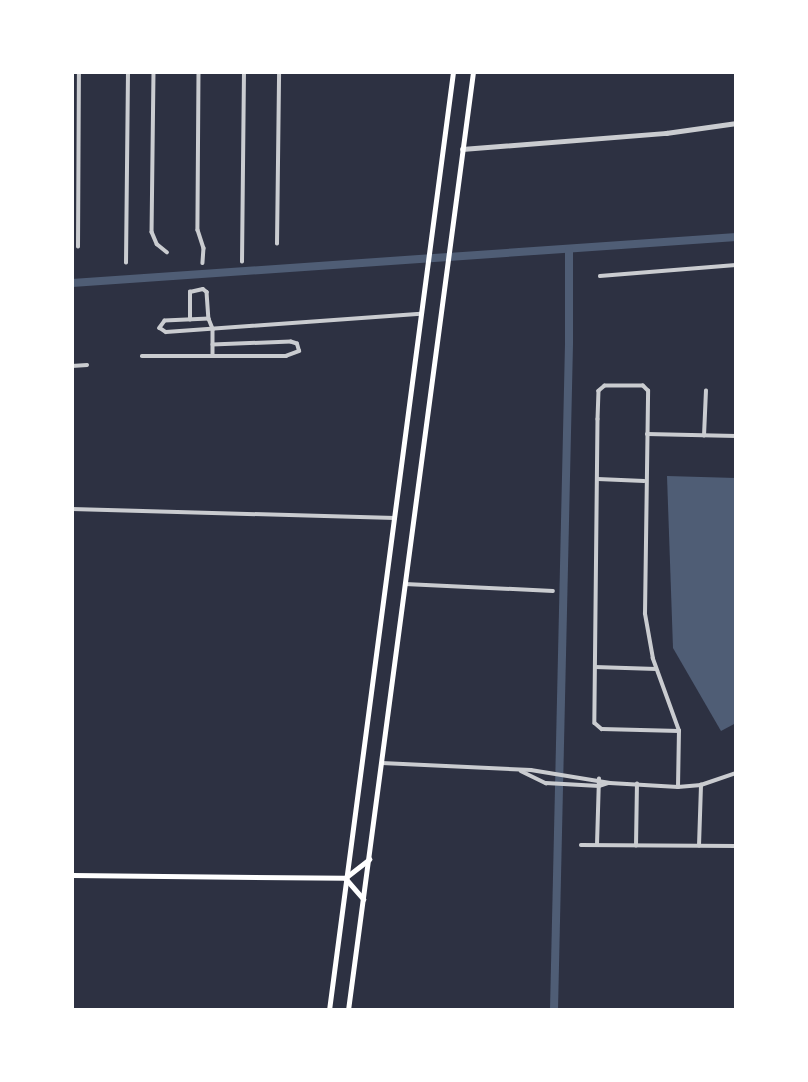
<!DOCTYPE html>
<html>
<head>
<meta charset="utf-8">
<style>
	body { margin:0 }
	#map { position:relative; width:808px; height:1082px; overflow:hidden; background:#2d3142; font-family:"Open Sans",sans-serif }
	div>[style] { position:absolute }
	.water>* { inset:0; background:#4f5d75 }
	.canal>* { height:8px; margin:-4px; padding:0 4px; transform-origin:4px; border-radius:4px; background:#4f5d75 }
	.minor>* { height:3.5px; margin:-1.75px; padding:0 1.75px; transform-origin:1.75px; border-radius:1.75px; background:#caccd0 }
	.tertiary>* { height:4.5px; margin:-2.25px; padding:0 2.25px; transform-origin:2.25px; border-radius:2.25px; background:#caccd0 }
	.secondary>* { height:5px; margin:-2.5px; padding:0 2.5px; transform-origin:2.5px; border-radius:2.5px; background:#fff }
	span { translate:-50% -50%; white-space:nowrap; text-align:center; line-height:1.15; -webkit-text-stroke:5px #fff; paint-order:stroke }
	.frame { position:absolute; inset:0; border:74px solid #fff; pointer-events:none }
</style>
</head>
<body>
<div id="map">
	<div class="water">
		<i style="clip-path:polygon(667px 476px,736px 478px,736px 723px,721px 731px,673px 648px)"></i>
	</div>
	<div class="canal">
		<i style="left:72px;top:283px;width:666px;rotate:-3.96deg"></i>
		<i style="left:554px;top:1010px;width:667px;rotate:-88.71deg"></i>
		<i style="left:569px;top:343px;width:93px;rotate:-90deg"></i>
	</div>
	<div class="minor">
		<i style="left:154px;top:72px;width:160px;rotate:90.7deg"></i>
		<i style="left:152px;top:232px;width:13px;rotate:67deg"></i>
		<i style="left:157px;top:244px;width:13px;rotate:39deg"></i>
		<i style="left:199px;top:72px;width:158px;rotate:90.4deg"></i>
		<i style="left:198px;top:230px;width:19px;rotate:72deg"></i>
		<i style="left:204px;top:248px;width:15px;rotate:94deg"></i>
		<i style="left:277px;top:244px;width:172px;rotate:-89.3deg"></i>
		<i style="left:78px;top:247px;width:175px;rotate:-89.7deg"></i>
		<i style="left:242px;top:262px;width:190px;rotate:-89.4deg"></i>
		<i style="left:126px;top:263px;width:191px;rotate:-89.4deg"></i>
		<i style="left:600px;top:276px;width:136px;rotate:-4.6deg"></i>
		<i style="left:209px;top:319px;width:44px;rotate:177.4deg"></i>
		<i style="left:165px;top:321px;width:9px;rotate:126deg"></i>
		<i style="left:160px;top:328px;width:7px;rotate:34deg"></i>
		<i style="left:166px;top:332px;width:255px;rotate:-4.1deg"></i>
		<i style="left:190px;top:320px;width:28px;rotate:-90deg"></i>
		<i style="left:190px;top:292px;width:13px;rotate:-13deg"></i>
		<i style="left:203px;top:289px;width:5px;rotate:37deg"></i>
		<i style="left:207px;top:292px;width:27px;rotate:86deg"></i>
		<i style="left:209px;top:319px;width:11px;rotate:68deg"></i>
		<i style="left:213px;top:329px;width:27px;rotate:90deg"></i>
		<i style="left:142px;top:356px;width:144px"></i>
		<i style="left:286px;top:356px;width:14px;rotate:-21deg"></i>
		<i style="left:299px;top:351px;width:7px;rotate:-106deg"></i>
		<i style="left:297px;top:344px;width:6px;rotate:-162deg"></i>
		<i style="left:291px;top:342px;width:78px;rotate:177.8deg"></i>
		<i style="left:72px;top:366px;width:15px;rotate:-4deg"></i>
		<i style="left:647px;top:434px;width:89px;rotate:1.3deg"></i>
		<i style="left:704px;top:436px;width:45px;rotate:-87.5deg"></i>
		<i style="left:598px;top:479px;width:46px;rotate:2.5deg"></i>
		<i style="left:72px;top:509px;width:323px;rotate:1.6deg"></i>
		<i style="left:405px;top:584px;width:148px;rotate:2.7deg"></i>
		<i style="left:595px;top:667px;width:61px;rotate:1.9deg"></i>
		<i style="left:382px;top:763px;width:149px;rotate:2.7deg"></i>
		<i style="left:531px;top:770px;width:80px;rotate:9.3deg"></i>
		<i style="left:610px;top:783px;width:68px;rotate:3.4deg"></i>
		<i style="left:678px;top:787px;width:23px;rotate:-5deg"></i>
		<i style="left:701px;top:785px;width:37px;rotate:-19deg"></i>
		<i style="left:521px;top:771px;width:28px;rotate:26deg"></i>
		<i style="left:546px;top:783px;width:53px;rotate:3.2deg"></i>
		<i style="left:599px;top:786px;width:9px;rotate:-18deg"></i>
		<i style="left:678px;top:787px;width:56px;rotate:-89deg"></i>
		<i style="left:679px;top:731px;width:77px;rotate:-109.9deg"></i>
		<i style="left:653px;top:659px;width:46px;rotate:-100.1deg"></i>
		<i style="left:645px;top:614px;width:223px;rotate:-89.2deg"></i>
		<i style="left:648px;top:391px;width:7px;rotate:-135deg"></i>
		<i style="left:643px;top:386px;width:38px;rotate:180deg"></i>
		<i style="left:605px;top:386px;width:8px;rotate:140deg"></i>
		<i style="left:599px;top:391px;width:28px;rotate:92deg"></i>
		<i style="left:598px;top:419px;width:304px;rotate:90.6deg"></i>
		<i style="left:595px;top:723px;width:9px;rotate:41deg"></i>
		<i style="left:602px;top:729px;width:77px;rotate:1.5deg"></i>
		<i style="left:581px;top:845px;width:155px;rotate:0.4deg"></i>
		<i style="left:597px;top:845px;width:66px;rotate:-88.3deg"></i>
		<i style="left:636px;top:846px;width:62px;rotate:-89.1deg"></i>
		<i style="left:699px;top:846px;width:61px;rotate:-88.1deg"></i>
	</div>
	<div class="tertiary">
		<i style="left:462px;top:149px;width:205px;rotate:-4.5deg"></i>
		<i style="left:666px;top:133px;width:71px;rotate:-8.1deg"></i>
	</div>
	<div class="secondary">
		<i style="left:72px;top:875px;width:273px;rotate:0.6deg"></i>
		<i style="left:345px;top:878px;width:31px;rotate:-38deg"></i>
		<i style="left:345px;top:878px;width:28px;rotate:49deg"></i>
		<i style="left:329px;top:1010px;width:946px;rotate:-82.47deg"></i>
		<i style="left:348px;top:1010px;width:946px;rotate:-82.41deg"></i>
	</div>
	<div class="frame"></div>
</div>
</body>
</html>
